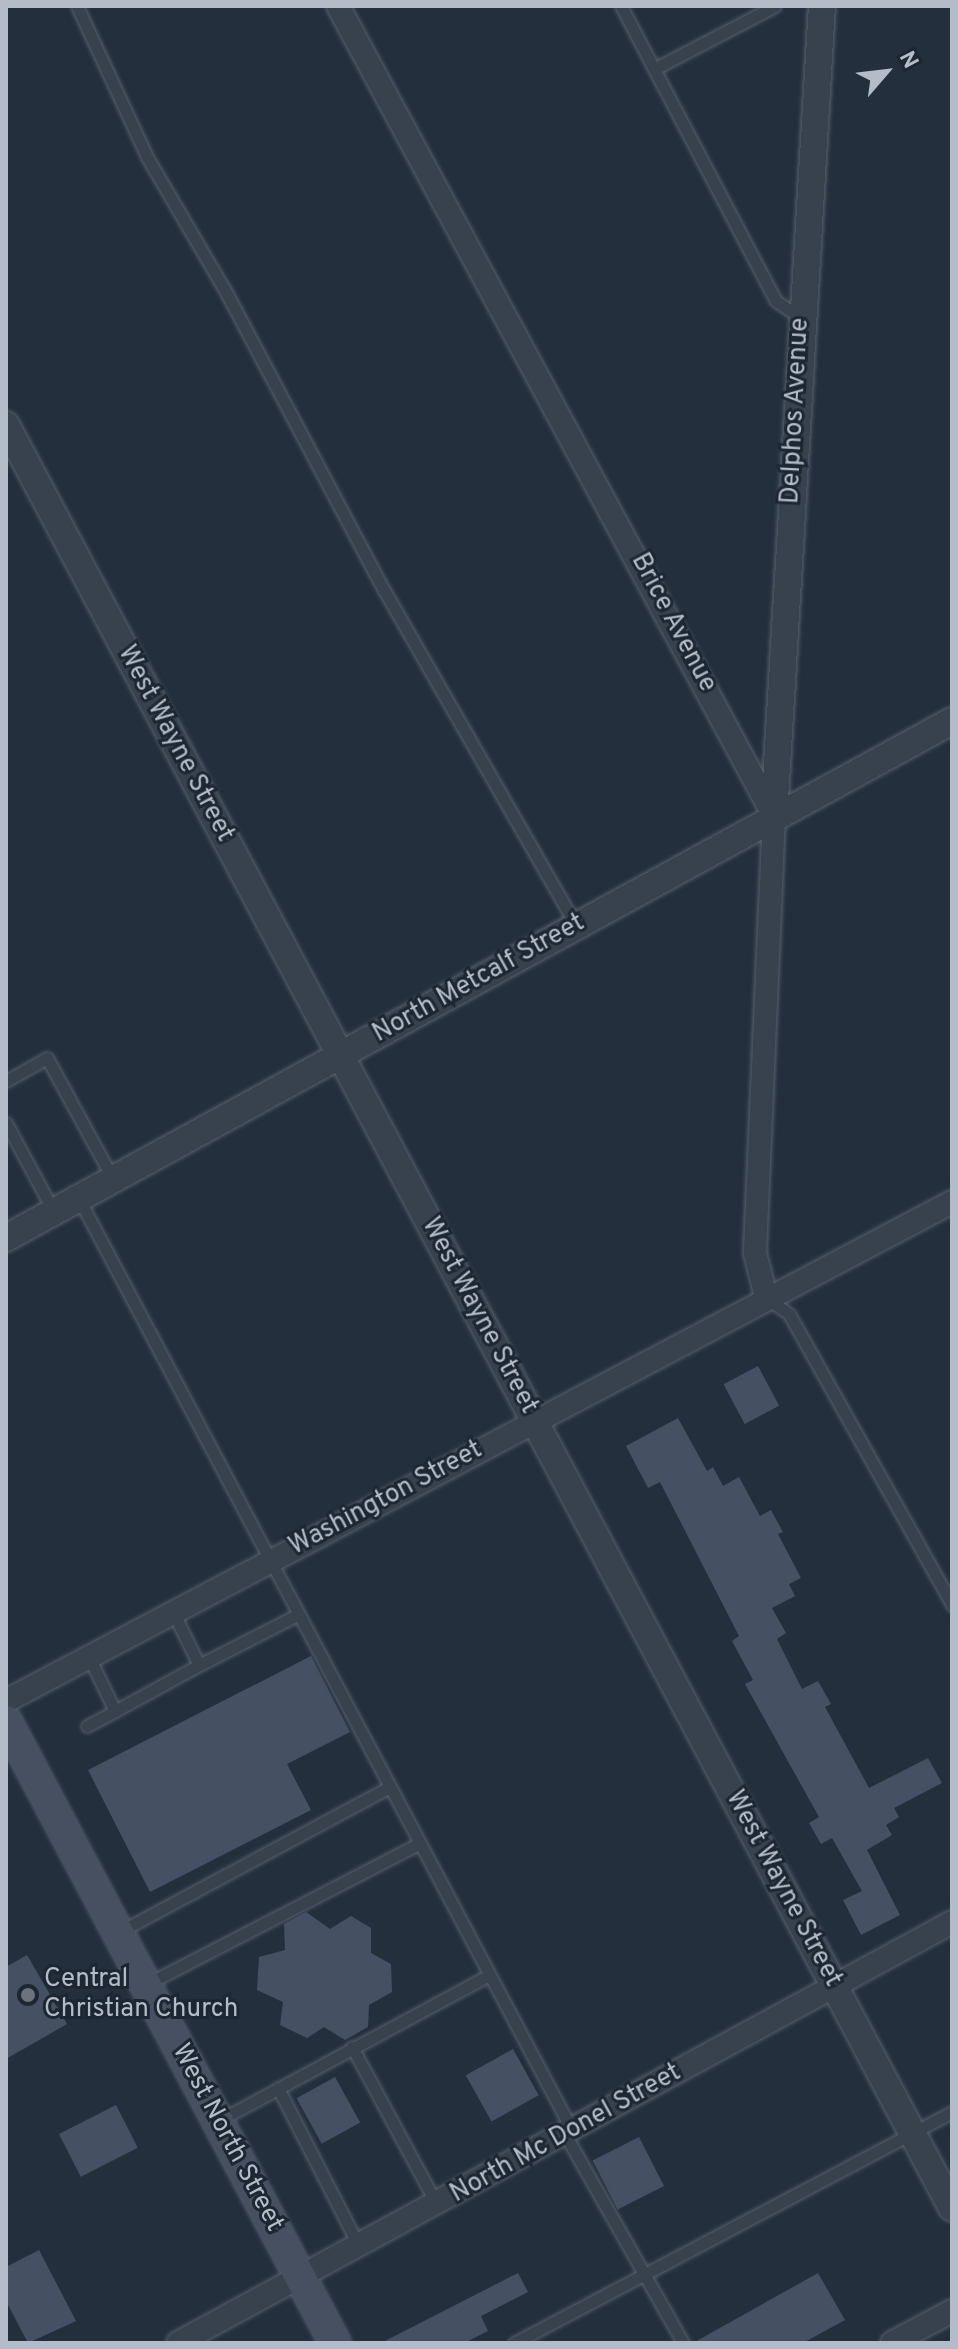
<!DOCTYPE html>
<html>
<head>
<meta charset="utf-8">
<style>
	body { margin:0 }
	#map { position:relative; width:958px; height:2349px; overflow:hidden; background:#242f3e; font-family:Overpass,sans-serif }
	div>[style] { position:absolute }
	.building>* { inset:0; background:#455162; transform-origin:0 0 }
	.roads { filter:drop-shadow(0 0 2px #565f6c) drop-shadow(0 0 2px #565f6c) }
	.service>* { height:11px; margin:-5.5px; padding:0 5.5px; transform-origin:5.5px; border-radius:5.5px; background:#38414e }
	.minor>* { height:22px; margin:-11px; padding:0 11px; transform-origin:11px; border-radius:11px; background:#38414e }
	.tertiary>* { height:26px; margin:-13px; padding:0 13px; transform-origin:13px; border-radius:13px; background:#38414e }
	.secondary>* { height:30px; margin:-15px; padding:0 15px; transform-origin:15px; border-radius:15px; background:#465061 }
	.dots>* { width:22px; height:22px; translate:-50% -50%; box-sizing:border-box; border:4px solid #1d2633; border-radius:50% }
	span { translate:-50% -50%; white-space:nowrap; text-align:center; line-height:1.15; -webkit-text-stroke:6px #1d2633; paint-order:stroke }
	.street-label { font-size:26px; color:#b4bcc9 }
	.poi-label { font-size:26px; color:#b4bcc9 }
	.left { translate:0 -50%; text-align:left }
	.frame { position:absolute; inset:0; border:8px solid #b4bcc9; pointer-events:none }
	.north { position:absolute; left:846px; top:32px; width:80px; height:80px; -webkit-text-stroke:6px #1d2633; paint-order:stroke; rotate:62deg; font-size:22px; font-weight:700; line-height:32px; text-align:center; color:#b4bcc9 }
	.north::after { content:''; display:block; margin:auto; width:28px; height:36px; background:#b4bcc9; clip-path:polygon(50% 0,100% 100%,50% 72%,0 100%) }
</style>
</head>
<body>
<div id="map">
	<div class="building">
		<i style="left:758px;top:1366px;width:45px;height:39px;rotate:62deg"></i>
		<i style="clip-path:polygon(678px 1418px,707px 1471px,713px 1467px,723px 1486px,739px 1477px,760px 1516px,771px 1510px,783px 1532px,778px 1534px,801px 1578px,789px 1584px,795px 1596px,772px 1608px,786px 1633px,777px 1639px,802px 1689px,818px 1681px,831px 1704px,825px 1707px,869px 1788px,928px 1758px,942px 1783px,894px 1808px,899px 1817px,886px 1825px,892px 1835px,867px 1850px,900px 1915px,861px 1935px,843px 1900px,862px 1891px,832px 1838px,821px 1844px,809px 1823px,819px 1817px,745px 1684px,753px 1680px,732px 1641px,739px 1636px,660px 1482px,648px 1488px,626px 1446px)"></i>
		<i style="clip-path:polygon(311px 1656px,350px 1732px,287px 1764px,311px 1810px,150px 1892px,88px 1770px)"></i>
		<i style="clip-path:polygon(306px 1912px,330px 1929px,351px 1916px,371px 1928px,371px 1953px,391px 1964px,392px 1992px,369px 2005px,368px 2027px,345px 2040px,324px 2027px,307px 2038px,280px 2025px,283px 2002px,257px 1990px,259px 1957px,285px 1950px,284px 1924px)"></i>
		<i style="clip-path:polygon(27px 1955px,67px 2024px,6px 2059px,6px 1967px)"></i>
		<i style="left:513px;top:2049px;width:53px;height:54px;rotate:61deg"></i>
		<i style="left:335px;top:2077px;width:52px;height:44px;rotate:61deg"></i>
		<i style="left:116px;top:2105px;width:48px;height:64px;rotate:63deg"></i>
		<i style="left:639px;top:2137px;width:55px;height:52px;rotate:63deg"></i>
		<i style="clip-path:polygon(39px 2250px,76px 2321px,28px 2343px,6px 2301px,6px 2267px)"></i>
		<i style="clip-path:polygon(518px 2273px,528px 2292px,481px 2316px,488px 2331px,464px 2343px,381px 2343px)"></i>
		<i style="clip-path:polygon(818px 2273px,845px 2320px,803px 2343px,693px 2343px)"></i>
	</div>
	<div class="roads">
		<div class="service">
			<i style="left:77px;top:6px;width:166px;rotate:65.1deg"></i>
			<i style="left:147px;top:157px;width:159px;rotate:59.7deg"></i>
			<i style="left:227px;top:294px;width:335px;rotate:62.1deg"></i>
			<i style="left:384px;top:590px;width:386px;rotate:60.2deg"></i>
			<i style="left:621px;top:6px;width:333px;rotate:62.3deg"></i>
			<i style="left:776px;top:301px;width:30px;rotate:34deg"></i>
			<i style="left:654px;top:69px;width:136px;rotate:-27.5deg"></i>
			<i style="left:6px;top:1081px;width:47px;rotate:-29.3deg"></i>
			<i style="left:47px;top:1058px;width:138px;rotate:61.4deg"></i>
			<i style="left:6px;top:1123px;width:101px;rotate:61.7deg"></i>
			<i style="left:79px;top:1199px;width:1056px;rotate:62.1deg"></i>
			<i style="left:767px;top:1298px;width:27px;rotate:36deg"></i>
			<i style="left:789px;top:1314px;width:334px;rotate:60.7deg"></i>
			<i style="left:89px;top:1657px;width:60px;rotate:64.3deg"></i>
			<i style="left:115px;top:1711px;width:96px;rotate:-28.7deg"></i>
			<i style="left:199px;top:1665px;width:59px;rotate:-116.1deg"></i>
			<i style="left:199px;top:1665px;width:110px;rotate:-27deg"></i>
			<i style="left:87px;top:1726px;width:32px;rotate:-28deg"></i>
			<i style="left:121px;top:1931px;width:303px;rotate:-28.2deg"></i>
			<i style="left:147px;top:1984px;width:305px;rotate:-27.3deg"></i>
			<i style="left:352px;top:2047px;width:179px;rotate:61.7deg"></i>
			<i style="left:278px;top:2088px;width:178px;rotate:62.9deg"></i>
			<i style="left:218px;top:2121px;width:308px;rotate:-28.3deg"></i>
			<i style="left:566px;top:2136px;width:238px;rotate:60.5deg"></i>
			<i style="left:514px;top:2343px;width:495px;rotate:-27.8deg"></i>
		</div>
		<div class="minor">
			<i style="left:338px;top:6px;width:920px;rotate:61.71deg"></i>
			<i style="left:774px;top:816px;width:437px;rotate:92.5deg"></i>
			<i style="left:755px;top:1253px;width:45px;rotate:76deg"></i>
			<i style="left:6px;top:1701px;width:1070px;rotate:-27.81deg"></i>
			<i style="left:178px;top:2343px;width:881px;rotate:-28.54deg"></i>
			<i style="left:892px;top:2343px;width:68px;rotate:-28.1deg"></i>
		</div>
		<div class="tertiary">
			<i style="left:6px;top:425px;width:2018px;rotate:62.05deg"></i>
			<i style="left:774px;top:816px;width:811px;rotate:-86.61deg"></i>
			<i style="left:6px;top:1238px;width:1078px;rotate:-28.66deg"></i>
		</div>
		<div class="secondary">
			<i style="left:6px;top:1721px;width:704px;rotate:62.12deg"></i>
		</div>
	</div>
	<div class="dots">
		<i style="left:28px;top:1995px;background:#6b7280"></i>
	</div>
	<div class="street-label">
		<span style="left:796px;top:411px;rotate:-87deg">Delphos Avenue</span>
		<span style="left:673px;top:623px;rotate:62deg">Brice Avenue</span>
		<span style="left:175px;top:744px;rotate:62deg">West Wayne Street</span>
		<span style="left:479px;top:979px;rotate:-29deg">North Metcalf Street</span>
		<span style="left:479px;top:1316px;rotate:62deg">West Wayne Street</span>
		<span style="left:386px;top:1499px;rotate:-28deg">Washington Street</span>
		<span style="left:783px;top:1889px;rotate:62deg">West Wayne Street</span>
		<span style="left:566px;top:2134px;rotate:-29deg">North Mc Donel Street</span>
		<span style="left:227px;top:2138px;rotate:62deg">West North Street</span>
	</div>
	<div class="poi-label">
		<span class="left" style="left:44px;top:1995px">Central<br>Christian Church</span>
	</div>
	<div class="frame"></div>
	<div class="north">N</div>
</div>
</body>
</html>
